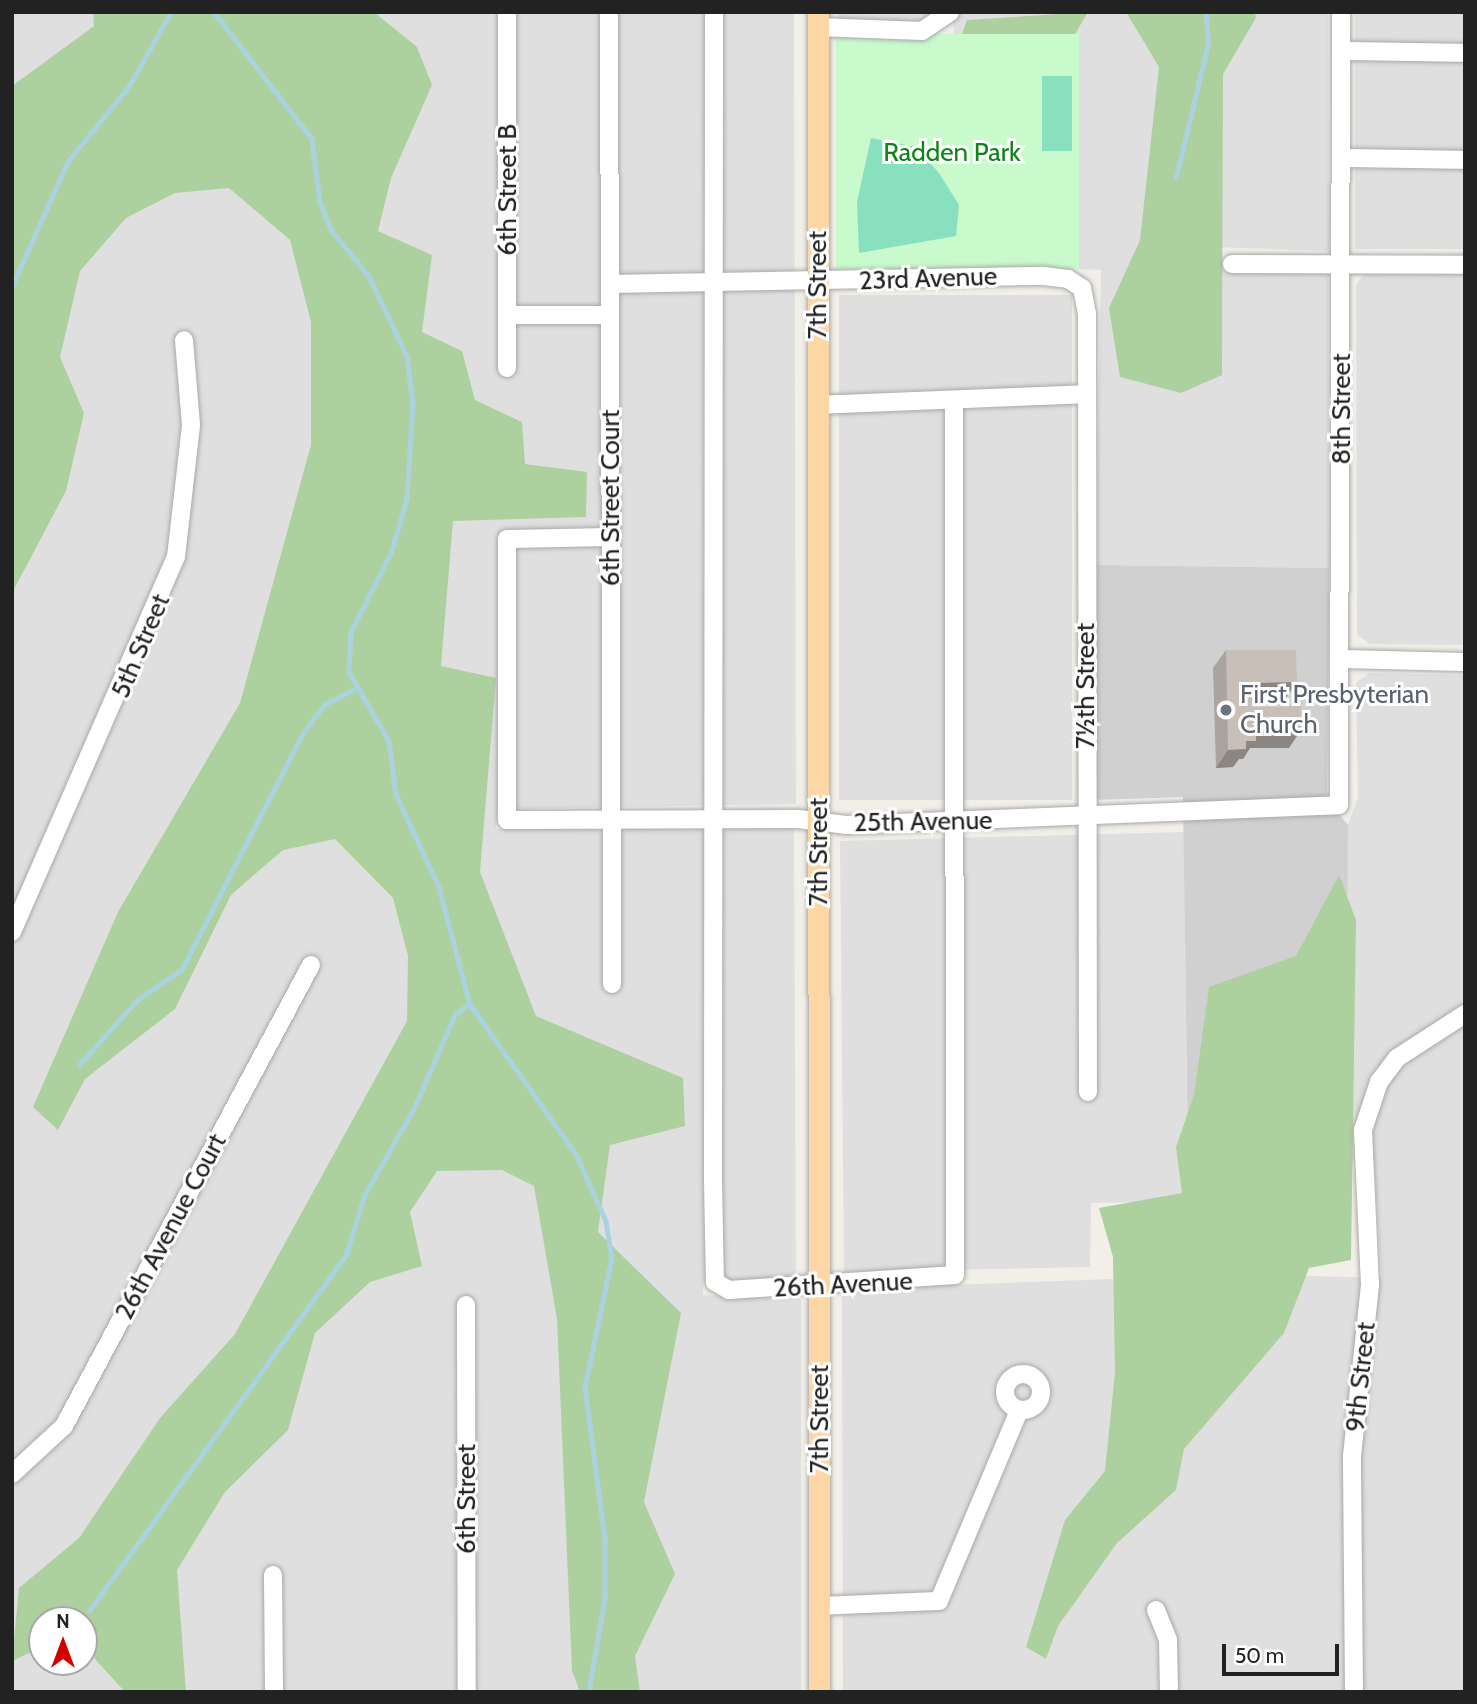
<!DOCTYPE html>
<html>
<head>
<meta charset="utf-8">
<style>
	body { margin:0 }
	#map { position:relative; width:1477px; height:1704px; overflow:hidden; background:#f2efe9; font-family:Cabin,sans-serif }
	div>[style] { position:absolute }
	.residential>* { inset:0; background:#e0dfdf; transform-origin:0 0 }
	.religious>* { inset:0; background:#d0d0d0 }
	.forest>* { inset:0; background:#add19e }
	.park>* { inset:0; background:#c8facc; transform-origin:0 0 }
	.pitch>* { inset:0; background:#88e0be; transform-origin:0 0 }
	.stream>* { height:4.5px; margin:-2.25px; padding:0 2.25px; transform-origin:2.25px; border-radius:2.25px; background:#aad3df }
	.roads { filter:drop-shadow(0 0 2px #a9a9a9) drop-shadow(0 0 2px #a9a9a9) }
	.minor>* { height:18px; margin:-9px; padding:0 9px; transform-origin:9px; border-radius:9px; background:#fff }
	.minor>.ring { margin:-9px; padding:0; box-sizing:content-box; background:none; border:18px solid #fff; border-radius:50% }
	.major>* { height:21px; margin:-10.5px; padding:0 10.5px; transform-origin:10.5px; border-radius:10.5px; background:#fcd6a4 }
	.wall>* { inset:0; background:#aba49e }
	.shaded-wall>* { inset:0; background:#8b8681 }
	.building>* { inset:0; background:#c7bfb8 }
	.dots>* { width:19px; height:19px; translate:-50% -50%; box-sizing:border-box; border:4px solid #fff; border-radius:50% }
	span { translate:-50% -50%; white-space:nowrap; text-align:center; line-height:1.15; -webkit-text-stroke:6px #fff; paint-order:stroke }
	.park-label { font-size:26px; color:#0c8416 }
	.street-label { font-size:26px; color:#222 }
	.worship-label { font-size:26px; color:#5b616d }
	.left { translate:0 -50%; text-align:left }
	.frame { position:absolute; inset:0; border:14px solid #222; pointer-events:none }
	.north { position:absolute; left:28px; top:1606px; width:70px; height:70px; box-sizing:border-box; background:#fff; border:2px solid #a7a7a7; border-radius:50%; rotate:0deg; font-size:19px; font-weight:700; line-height:28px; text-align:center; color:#222 }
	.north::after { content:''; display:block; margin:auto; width:24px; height:32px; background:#d40000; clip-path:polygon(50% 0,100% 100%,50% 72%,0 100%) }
	.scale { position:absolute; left:1222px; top:1644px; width:117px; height:32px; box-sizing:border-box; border:4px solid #222; border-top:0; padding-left:9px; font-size:21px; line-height:24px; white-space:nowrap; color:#222; -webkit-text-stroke:5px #fff; paint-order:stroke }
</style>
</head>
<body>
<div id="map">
	<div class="residential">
		<i style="clip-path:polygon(evenodd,12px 12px,794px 12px,796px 804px,498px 809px,496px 829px,794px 828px,796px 1279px,703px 1281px,703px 1295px,801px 1299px,801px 1692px,12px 1692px,12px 12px,42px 1620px,84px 1620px,84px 1662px,42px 1662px,42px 1620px)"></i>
		<i style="clip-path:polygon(838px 12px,1328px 12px,1329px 251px,1213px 247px,1212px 269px,1328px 273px,1329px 568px,1096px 565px,1101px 270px,1079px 269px,1079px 35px,954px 36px,953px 21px,838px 21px)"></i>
		<i style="left:1355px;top:12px;width:110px;height:237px"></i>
		<i style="clip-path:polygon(1365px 273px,1465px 274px,1465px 645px,1370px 644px,1357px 635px,1356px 285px)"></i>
		<i style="left:1072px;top:295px;width:505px;height:233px;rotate:90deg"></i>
		<i style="clip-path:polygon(1369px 673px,1465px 675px,1465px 1692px,843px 1692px,842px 1289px,1249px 1274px,1382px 1278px,1374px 1162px,1346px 1161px,1348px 825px,1358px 797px,1356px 683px)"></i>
		<i style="clip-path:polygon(1184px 832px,1188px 1201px,1091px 1203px,1090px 1267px,844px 1272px,840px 841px)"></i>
	</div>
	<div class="religious">
		<i style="clip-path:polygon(1096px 565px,1329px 568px,1327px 799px,1348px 825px,1346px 1161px,1188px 1159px,1183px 797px,1093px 800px)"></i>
	</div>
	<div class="forest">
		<i style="clip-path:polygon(93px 12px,374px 12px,417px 47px,432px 85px,391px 178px,378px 231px,432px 255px,422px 332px,462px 351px,475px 400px,522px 422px,525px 464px,587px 472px,586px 517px,453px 521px,441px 666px,496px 678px,480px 872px,536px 1016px,683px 1078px,685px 1126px,610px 1145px,598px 1232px,681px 1313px,644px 1502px,675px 1574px,635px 1656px,640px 1692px,580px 1692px,572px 1671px,557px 1319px,534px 1186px,502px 1170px,437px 1171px,410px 1212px,422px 1266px,370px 1282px,315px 1333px,288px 1430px,225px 1492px,177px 1570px,186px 1692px,125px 1692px,84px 1647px,84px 1620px,42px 1620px,42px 1647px,12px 1661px,19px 1588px,79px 1538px,160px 1418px,235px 1334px,407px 1021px,408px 956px,393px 898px,335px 839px,283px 850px,231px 895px,175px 1009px,85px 1079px,58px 1130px,33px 1107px,118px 912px,240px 703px,311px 445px,311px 322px,290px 240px,229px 188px,175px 193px,126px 218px,80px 271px,60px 357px,84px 413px,66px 491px,12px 593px,12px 86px,94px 26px)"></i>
		<i style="clip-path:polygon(1088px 12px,1061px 58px,953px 60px,967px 20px)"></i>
		<i style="clip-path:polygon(1126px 12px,1255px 12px,1256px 18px,1223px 74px,1222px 375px,1181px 393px,1120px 377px,1109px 308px,1140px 240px,1159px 67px)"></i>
		<i style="clip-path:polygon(1339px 875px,1356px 920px,1351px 1260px,1309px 1268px,1284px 1333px,1184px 1449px,1176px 1490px,1117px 1543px,1058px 1626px,1046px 1659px,1026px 1647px,1065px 1520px,1105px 1471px,1115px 1372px,1113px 1257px,1099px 1208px,1182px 1193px,1176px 1147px,1194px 1095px,1209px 987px,1296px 956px)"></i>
	</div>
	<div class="park">
		<i style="left:1079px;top:34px;width:235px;height:243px;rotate:90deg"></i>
	</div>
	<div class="pitch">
		<i style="left:1042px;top:76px;width:30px;height:75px"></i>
		<i style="clip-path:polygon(871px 138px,916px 147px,939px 173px,959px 205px,956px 236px,859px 253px,857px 202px)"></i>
	</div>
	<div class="stream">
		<i style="left:214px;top:12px;width:160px;rotate:52.3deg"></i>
		<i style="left:312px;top:139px;width:64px;rotate:82.8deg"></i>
		<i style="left:320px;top:202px;width:31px;rotate:68deg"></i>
		<i style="left:332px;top:231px;width:58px;rotate:50.6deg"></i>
		<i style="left:369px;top:276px;width:89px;rotate:64.6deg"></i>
		<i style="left:407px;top:356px;width:46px;rotate:82.6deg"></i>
		<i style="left:413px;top:402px;width:97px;rotate:93.5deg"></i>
		<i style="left:407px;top:499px;width:54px;rotate:106.1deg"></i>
		<i style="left:392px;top:551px;width:91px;rotate:116.8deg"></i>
		<i style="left:351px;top:632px;width:40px;rotate:92.9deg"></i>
		<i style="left:349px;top:672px;width:80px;rotate:59.9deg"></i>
		<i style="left:389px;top:741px;width:53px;rotate:82.5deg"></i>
		<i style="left:396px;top:794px;width:102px;rotate:65.2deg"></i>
		<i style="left:439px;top:887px;width:121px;rotate:75.2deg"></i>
		<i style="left:470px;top:1004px;width:184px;rotate:54.8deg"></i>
		<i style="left:576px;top:1154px;width:73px;rotate:65.9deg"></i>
		<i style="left:606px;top:1221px;width:37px;rotate:81deg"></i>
		<i style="left:612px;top:1258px;width:132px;rotate:101.8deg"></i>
		<i style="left:585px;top:1387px;width:152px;rotate:82.5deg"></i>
		<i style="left:605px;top:1538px;width:60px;rotate:90deg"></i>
		<i style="left:605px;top:1598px;width:95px;rotate:99.7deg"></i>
		<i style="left:1176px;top:177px;width:137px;rotate:-76.5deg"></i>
		<i style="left:1208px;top:44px;width:32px;rotate:-94deg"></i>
		<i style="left:12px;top:286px;width:137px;rotate:-65.9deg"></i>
		<i style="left:68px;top:161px;width:97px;rotate:-50.9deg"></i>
		<i style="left:129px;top:86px;width:85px;rotate:-60.4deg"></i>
		<i style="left:79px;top:1065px;width:87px;rotate:-48.3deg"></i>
		<i style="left:137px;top:1000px;width:55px;rotate:-34.6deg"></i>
		<i style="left:182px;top:969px;width:264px;rotate:-62.9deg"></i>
		<i style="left:302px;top:734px;width:38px;rotate:-53deg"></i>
		<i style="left:325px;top:704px;width:33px;rotate:-27deg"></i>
		<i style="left:89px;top:1611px;width:439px;rotate:-54.2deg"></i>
		<i style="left:346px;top:1255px;width:62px;rotate:-73deg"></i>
		<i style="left:364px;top:1196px;width:103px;rotate:-60.5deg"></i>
		<i style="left:415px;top:1106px;width:100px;rotate:-66.5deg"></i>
		<i style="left:455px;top:1014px;width:18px;rotate:-34deg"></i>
	</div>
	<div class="roads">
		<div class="minor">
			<i style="left:507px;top:12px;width:356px;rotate:90deg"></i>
			<i style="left:609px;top:12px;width:972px;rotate:89.82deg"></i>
			<i style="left:714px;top:12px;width:1169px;rotate:90.05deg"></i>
			<i style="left:713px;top:1181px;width:101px;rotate:88.9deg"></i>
			<i style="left:715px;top:1282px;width:16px;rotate:30deg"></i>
			<i style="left:729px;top:1290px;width:226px;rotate:-3.8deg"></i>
			<i style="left:955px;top:1275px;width:874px;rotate:-90.07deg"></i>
			<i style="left:818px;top:27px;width:104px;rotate:2.2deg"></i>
			<i style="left:922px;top:31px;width:34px;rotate:-34deg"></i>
			<i style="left:1342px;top:51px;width:123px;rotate:0.9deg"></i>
			<i style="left:1341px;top:158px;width:124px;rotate:0.9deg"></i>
			<i style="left:1232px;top:264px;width:233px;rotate:0.2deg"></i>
			<i style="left:610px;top:284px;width:434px;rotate:-1.1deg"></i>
			<i style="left:1044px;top:276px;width:24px;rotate:7deg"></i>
			<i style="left:1068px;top:279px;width:17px;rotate:33deg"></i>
			<i style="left:1082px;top:288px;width:26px;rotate:79deg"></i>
			<i style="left:1087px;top:314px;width:778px;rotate:89.93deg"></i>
			<i style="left:508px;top:315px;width:102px"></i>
			<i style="left:818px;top:405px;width:269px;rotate:-2.3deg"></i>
			<i style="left:611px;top:537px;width:104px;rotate:178.9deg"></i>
			<i style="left:507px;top:539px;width:281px;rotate:90deg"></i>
			<i style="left:507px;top:820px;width:291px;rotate:-0.2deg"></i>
			<i style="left:798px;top:819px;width:48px;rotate:7.1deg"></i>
			<i style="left:846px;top:825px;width:493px;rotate:-2.3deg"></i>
			<i style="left:1339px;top:805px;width:793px;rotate:-89.86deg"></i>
			<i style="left:1342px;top:659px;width:123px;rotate:1.4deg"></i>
			<i style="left:12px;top:932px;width:409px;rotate:-66.4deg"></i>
			<i style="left:176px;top:557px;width:133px;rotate:-83.5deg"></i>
			<i style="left:191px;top:425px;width:85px;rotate:-94.7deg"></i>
			<i style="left:466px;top:1305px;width:387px;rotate:89.9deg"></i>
			<i class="ring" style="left:1005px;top:1374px;width:18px;height:18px"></i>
			<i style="left:12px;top:1474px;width:71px;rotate:-42.7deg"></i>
			<i style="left:64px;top:1426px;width:523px;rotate:-61.82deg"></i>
			<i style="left:273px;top:1575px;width:117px;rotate:89.5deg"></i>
			<i style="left:819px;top:1606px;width:120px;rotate:-2.4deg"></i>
			<i style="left:939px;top:1601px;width:206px;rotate:-67.2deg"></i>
			<i style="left:1156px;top:1610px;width:32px;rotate:68deg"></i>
			<i style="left:1168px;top:1640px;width:52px;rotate:88.9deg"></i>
			<i style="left:1354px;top:1692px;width:236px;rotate:-90.5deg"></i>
			<i style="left:1352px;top:1456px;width:172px;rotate:-84deg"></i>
			<i style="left:1370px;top:1285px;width:155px;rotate:-92.6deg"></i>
			<i style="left:1363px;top:1130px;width:51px;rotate:-71.6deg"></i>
			<i style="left:1379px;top:1082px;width:30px;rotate:-53deg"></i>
			<i style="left:1397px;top:1058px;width:81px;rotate:-32.9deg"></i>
		</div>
		<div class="major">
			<i style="left:818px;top:12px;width:1680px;rotate:89.97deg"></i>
		</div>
	</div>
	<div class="wall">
		<i style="clip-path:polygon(1226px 650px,1297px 682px,1284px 700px,1251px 700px,1252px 707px,1289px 748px,1250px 748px,1243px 759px,1239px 759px,1233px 767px,1216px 768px,1213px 668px)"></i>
	</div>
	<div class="shaded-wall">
		<i style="clip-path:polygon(1297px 682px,1284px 700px,1238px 701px,1251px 683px)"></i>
		<i style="clip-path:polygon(1301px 730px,1289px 748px,1250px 748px,1243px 759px,1239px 759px,1233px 767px,1216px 768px,1228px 750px,1246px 741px,1256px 731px)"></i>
	</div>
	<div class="building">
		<i style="clip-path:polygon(1226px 650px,1296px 650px,1297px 682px,1251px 683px,1252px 707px,1301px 706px,1301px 730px,1256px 731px,1256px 741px,1246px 741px,1246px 749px,1228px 750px)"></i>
	</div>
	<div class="dots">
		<i style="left:1226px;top:710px;background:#6b7280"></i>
	</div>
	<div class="park-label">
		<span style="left:952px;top:153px">Radden Park</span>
	</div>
	<div class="street-label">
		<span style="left:508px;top:190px;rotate:-90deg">6th Street B</span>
		<span style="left:928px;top:279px;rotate:-2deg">23rd Avenue</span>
		<span style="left:818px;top:285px;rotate:-90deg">7th Street</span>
		<span style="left:1342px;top:409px;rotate:-90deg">8th Street</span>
		<span style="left:611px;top:498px;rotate:-90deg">6th Street Court</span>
		<span style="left:141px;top:646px;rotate:-67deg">5th Street</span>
		<span style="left:1086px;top:686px;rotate:-90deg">7½th Street</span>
		<span style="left:923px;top:822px;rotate:-1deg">25th Avenue</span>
		<span style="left:819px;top:852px;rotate:-90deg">7th Street</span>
		<span style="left:171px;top:1227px;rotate:-62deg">26th Avenue Court</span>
		<span style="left:843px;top:1285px;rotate:-3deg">26th Avenue</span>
		<span style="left:1361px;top:1377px;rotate:-84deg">9th Street</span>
		<span style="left:820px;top:1419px;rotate:-90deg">7th Street</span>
		<span style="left:467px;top:1499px;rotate:-90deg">6th Street</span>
	</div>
	<div class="worship-label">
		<span class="left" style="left:1240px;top:710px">First Presbyterian<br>Church</span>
	</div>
	<div class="frame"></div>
	<div class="north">N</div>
	<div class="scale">50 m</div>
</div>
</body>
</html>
